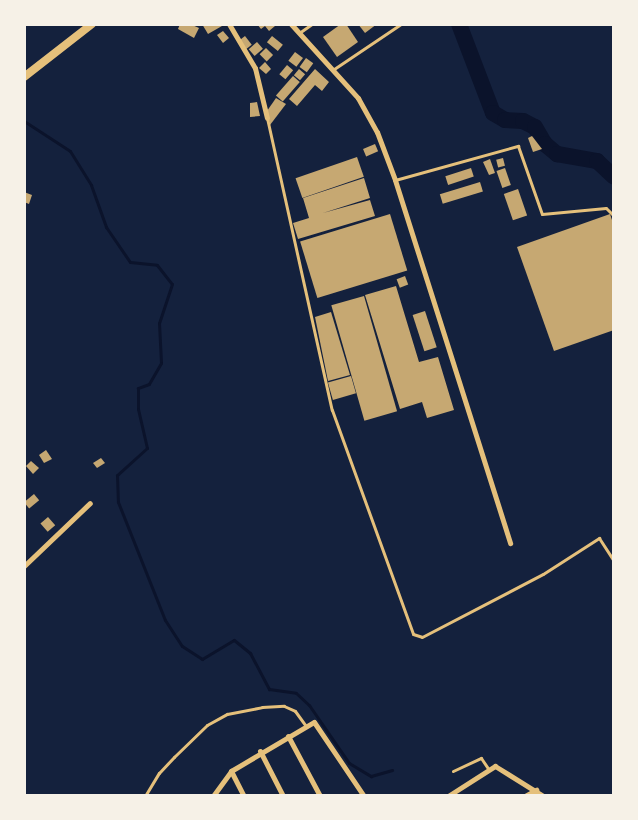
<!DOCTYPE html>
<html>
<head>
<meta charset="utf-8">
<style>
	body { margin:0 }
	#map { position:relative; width:638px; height:820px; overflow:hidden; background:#14213d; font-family:"Nunito Sans",sans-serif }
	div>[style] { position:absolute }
	.stream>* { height:3px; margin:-1.5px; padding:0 1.5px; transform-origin:1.5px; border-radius:1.5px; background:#0b132b }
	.river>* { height:16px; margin:-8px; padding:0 8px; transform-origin:8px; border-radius:8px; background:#0b132b }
	.building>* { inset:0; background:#c6a872; transform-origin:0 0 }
	.service>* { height:3px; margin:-1.5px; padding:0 1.5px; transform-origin:1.5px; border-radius:1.5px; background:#e5c07b }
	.minor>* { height:5px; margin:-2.5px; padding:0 2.5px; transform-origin:2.5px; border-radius:2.5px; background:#e5c07b }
	.primary>* { height:8px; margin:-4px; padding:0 4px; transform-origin:4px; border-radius:4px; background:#e5c07b }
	span { translate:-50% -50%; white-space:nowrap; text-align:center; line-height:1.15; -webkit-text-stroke:5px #f6f1e7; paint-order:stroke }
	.frame { position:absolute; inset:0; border:26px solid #f6f1e7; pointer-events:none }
</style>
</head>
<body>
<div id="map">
	<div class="stream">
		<i style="left:24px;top:121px;width:55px;rotate:33.1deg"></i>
		<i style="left:70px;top:151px;width:40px;rotate:58deg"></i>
		<i style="left:91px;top:185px;width:45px;rotate:70.3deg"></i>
		<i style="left:106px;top:227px;width:42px;rotate:55.6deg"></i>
		<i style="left:130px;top:262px;width:27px;rotate:6deg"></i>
		<i style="left:157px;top:265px;width:24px;rotate:52deg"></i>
		<i style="left:172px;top:284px;width:41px;rotate:108.4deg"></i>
		<i style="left:159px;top:323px;width:40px;rotate:87.1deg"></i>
		<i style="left:161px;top:363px;width:24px;rotate:120deg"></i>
		<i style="left:149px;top:384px;width:12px;rotate:160deg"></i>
		<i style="left:138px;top:388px;width:21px;rotate:90deg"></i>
		<i style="left:138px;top:409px;width:40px;rotate:77deg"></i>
		<i style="left:147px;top:448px;width:40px;rotate:138deg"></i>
		<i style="left:117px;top:475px;width:27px;rotate:88deg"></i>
		<i style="left:118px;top:502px;width:127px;rotate:68.3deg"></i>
		<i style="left:165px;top:620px;width:31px;rotate:57deg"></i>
		<i style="left:182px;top:646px;width:24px;rotate:33deg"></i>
		<i style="left:202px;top:659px;width:37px;rotate:-31deg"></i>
		<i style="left:234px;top:640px;width:21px;rotate:39deg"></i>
		<i style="left:250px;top:653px;width:41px;rotate:62.2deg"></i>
		<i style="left:269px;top:689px;width:27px;rotate:8deg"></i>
		<i style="left:296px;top:693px;width:18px;rotate:43deg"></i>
		<i style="left:309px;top:705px;width:70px;rotate:55.4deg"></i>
		<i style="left:349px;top:763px;width:26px;rotate:31deg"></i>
		<i style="left:371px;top:776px;width:22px;rotate:-16deg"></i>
	</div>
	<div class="river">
		<i style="left:459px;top:24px;width:95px;rotate:69.1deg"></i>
		<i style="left:493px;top:113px;width:14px;rotate:30deg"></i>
		<i style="left:505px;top:120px;width:18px;rotate:3deg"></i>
		<i style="left:523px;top:121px;width:13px;rotate:27deg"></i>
		<i style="left:535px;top:127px;width:20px;rotate:60deg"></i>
		<i style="left:545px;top:144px;width:16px;rotate:40deg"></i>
		<i style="left:557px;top:154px;width:41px;rotate:9.9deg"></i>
		<i style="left:597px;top:161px;width:23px;rotate:43deg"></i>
	</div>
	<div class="building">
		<i style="clip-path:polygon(180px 24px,190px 24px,199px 28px,194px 38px,178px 29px)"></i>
		<i style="clip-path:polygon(202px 24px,221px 24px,222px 26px,208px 34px)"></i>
		<i style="clip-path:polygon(257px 24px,273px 24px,275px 26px,269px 31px,265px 26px,261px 29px)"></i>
		<i style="clip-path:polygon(341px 24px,346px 24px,358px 42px,337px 57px,323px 37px)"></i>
		<i style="clip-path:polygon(358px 24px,377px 24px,365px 33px)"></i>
		<i style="clip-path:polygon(223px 31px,229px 38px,223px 43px,217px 35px)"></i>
		<i style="left:245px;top:36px;width:11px;height:7px;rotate:52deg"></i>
		<i style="left:272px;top:36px;width:14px;height:8px;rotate:39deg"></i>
		<i style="left:257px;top:42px;width:9px;height:11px;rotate:49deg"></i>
		<i style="left:266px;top:48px;width:10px;height:9px;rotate:45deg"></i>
		<i style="left:295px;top:52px;width:10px;height:11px;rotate:37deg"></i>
		<i style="left:306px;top:58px;width:9px;height:11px;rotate:36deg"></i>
		<i style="clip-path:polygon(265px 62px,271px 69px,266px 74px,259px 68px)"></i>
		<i style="left:287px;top:65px;width:8px;height:12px;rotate:40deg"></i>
		<i style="left:299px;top:69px;width:8px;height:8px;rotate:40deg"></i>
		<i style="clip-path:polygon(315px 69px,329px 82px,322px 91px,315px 85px,297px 106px,289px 99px)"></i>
		<i style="left:293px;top:76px;width:9px;height:26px;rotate:41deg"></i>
		<i style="clip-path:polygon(276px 98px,286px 104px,270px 125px,267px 111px)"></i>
		<i style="clip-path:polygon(257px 102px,260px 116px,250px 117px,250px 103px)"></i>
		<i style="clip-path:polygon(532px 136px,542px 149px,533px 152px,528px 138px)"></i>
		<i style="left:375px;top:144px;width:8px;height:13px;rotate:67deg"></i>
		<i style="left:357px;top:157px;width:21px;height:65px;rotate:71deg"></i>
		<i style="left:503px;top:158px;width:8px;height:7px;rotate:76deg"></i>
		<i style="clip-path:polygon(490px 159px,495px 173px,489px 175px,483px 162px)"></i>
		<i style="left:471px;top:168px;width:9px;height:27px;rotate:72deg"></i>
		<i style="left:505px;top:168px;width:18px;height:9px;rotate:71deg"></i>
		<i style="clip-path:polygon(364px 178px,370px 198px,323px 213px,370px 200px,375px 216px,298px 239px,293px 223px,309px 218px,303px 198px)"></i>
		<i style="left:480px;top:182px;width:10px;height:42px;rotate:73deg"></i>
		<i style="left:518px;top:189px;width:28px;height:15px;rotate:71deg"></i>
		<i style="clip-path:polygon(24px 192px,32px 195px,29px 204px,24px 202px)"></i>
		<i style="left:390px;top:214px;width:59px;height:94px;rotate:73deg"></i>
		<i style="clip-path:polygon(610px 214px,614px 226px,614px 330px,554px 351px,517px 247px)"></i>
		<i style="left:405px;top:276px;width:9px;height:9px;rotate:69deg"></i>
		<i style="clip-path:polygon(396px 286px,419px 362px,438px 357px,454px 410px,427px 418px,422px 402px,400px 409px,365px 295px)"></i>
		<i style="left:364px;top:296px;width:120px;height:34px;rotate:74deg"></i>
		<i style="left:425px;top:311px;width:38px;height:13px;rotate:72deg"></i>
		<i style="clip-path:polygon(331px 312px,350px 375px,328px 381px,315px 317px)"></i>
		<i style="left:351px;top:376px;width:18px;height:24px;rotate:74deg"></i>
		<i style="clip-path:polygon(46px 450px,52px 459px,44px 463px,39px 455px)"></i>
		<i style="clip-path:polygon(101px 458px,105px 463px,97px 468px,93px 463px)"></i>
		<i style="clip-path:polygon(31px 461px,39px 468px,33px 474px,26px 466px)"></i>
		<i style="left:34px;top:494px;width:8px;height:13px;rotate:50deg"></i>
		<i style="left:48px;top:517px;width:11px;height:10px;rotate:49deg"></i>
	</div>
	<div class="service">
		<i style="left:299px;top:33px;width:16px;rotate:-35deg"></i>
		<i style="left:334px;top:69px;width:81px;rotate:-33.9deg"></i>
		<i style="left:267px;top:118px;width:299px;rotate:77.5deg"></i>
		<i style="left:332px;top:410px;width:238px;rotate:70.1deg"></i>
		<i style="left:413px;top:634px;width:9px;rotate:18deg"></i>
		<i style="left:422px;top:637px;width:136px;rotate:-27.5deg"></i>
		<i style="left:543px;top:574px;width:67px;rotate:-32.7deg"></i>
		<i style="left:599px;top:538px;width:27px;rotate:57deg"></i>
		<i style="left:395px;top:180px;width:128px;rotate:-15.5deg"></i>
		<i style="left:518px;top:146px;width:72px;rotate:70.6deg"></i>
		<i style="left:542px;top:214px;width:64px;rotate:-5.4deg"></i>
		<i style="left:606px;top:208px;width:11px;rotate:45deg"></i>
		<i style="left:453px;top:771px;width:31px;rotate:-25deg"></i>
		<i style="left:481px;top:758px;width:14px;rotate:56deg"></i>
		<i style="left:145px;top:796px;width:27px;rotate:-59deg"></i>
		<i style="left:159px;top:773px;width:22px;rotate:-47deg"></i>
		<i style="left:174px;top:757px;width:46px;rotate:-44.1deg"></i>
		<i style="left:207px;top:725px;width:23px;rotate:-29deg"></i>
		<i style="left:227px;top:714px;width:36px;rotate:-11deg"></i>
		<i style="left:262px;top:707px;width:22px;rotate:-3deg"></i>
		<i style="left:284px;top:706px;width:12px;rotate:24deg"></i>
		<i style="left:295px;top:711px;width:19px;rotate:54deg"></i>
	</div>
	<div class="minor">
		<i style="left:229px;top:24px;width:51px;rotate:59.4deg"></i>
		<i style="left:255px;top:68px;width:51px;rotate:76.5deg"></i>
		<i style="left:291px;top:24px;width:100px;rotate:47.8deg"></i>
		<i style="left:358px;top:98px;width:39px;rotate:61deg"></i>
		<i style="left:377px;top:132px;width:51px;rotate:69.4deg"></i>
		<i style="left:395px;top:180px;width:381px;rotate:72.4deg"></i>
		<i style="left:24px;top:566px;width:91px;rotate:-43.7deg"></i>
		<i style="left:288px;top:736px;width:68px;rotate:61.9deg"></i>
		<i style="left:260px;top:751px;width:51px;rotate:62.9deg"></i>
		<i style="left:231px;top:771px;width:28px;rotate:63deg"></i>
		<i style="left:213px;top:796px;width:31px;rotate:-54deg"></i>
		<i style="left:231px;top:771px;width:96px;rotate:-30.6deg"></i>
		<i style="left:314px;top:722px;width:89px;rotate:56deg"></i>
		<i style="left:448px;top:796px;width:56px;rotate:-32.6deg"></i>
		<i style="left:495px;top:766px;width:57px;rotate:32deg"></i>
		<i style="left:525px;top:796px;width:13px;rotate:-29deg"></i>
		<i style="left:613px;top:796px;width:1px;rotate:-45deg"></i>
	</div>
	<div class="primary">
		<i style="left:24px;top:77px;width:86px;rotate:-37.9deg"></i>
	</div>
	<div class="frame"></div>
</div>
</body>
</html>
